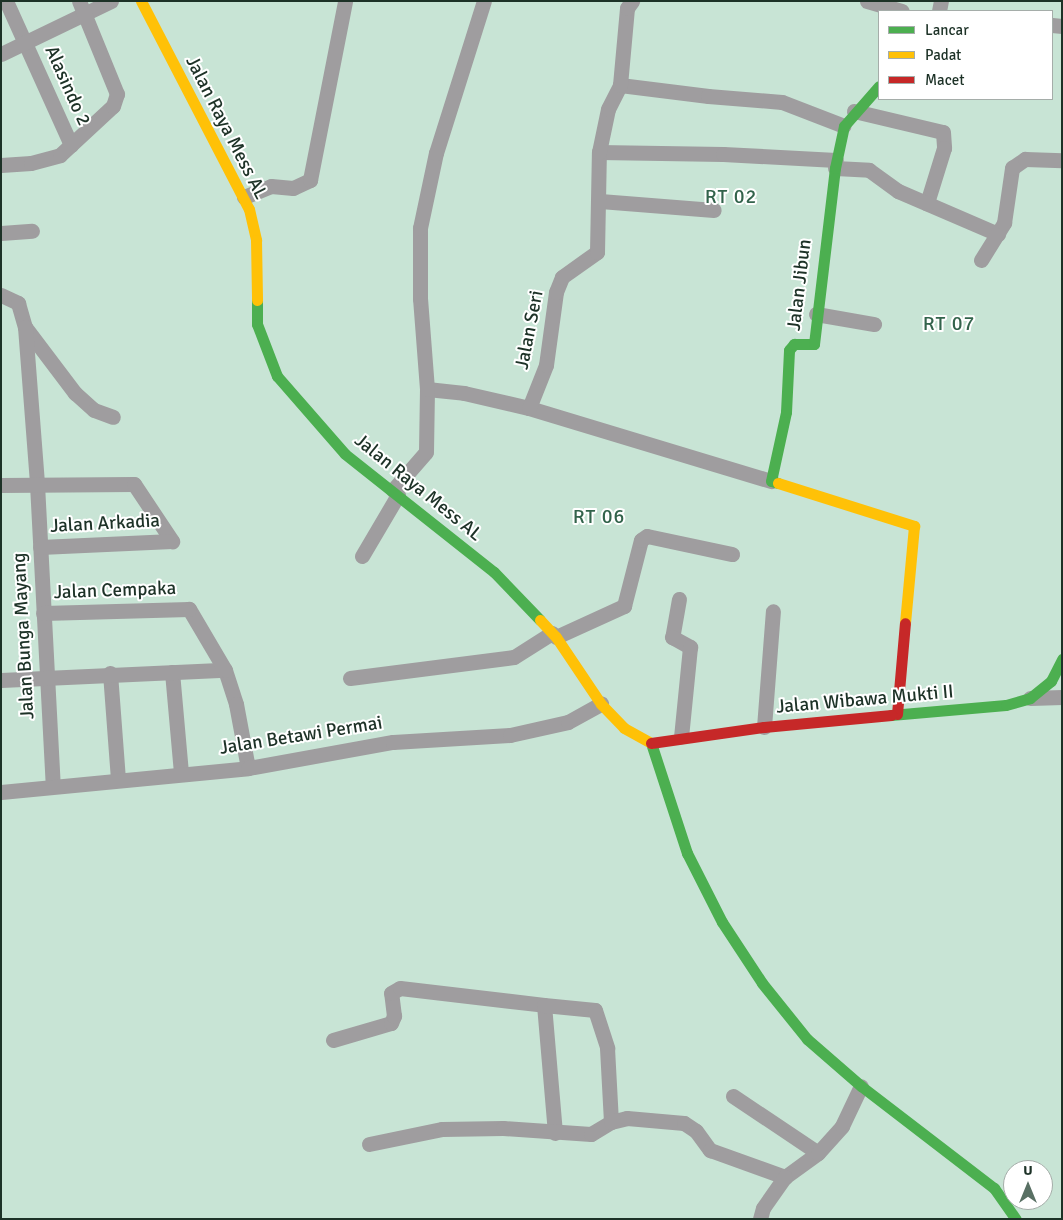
<!DOCTYPE html>
<html>
<head>
<meta charset="utf-8">
<style>
	body { margin:0 }
	#map { position:relative; width:1063px; height:1220px; overflow:hidden; background:#c8e4d5; font-family:Signika,sans-serif }
	div>[style] { position:absolute }
	.street>* { height:15px; margin:-7.5px; padding:0 7.5px; transform-origin:7.5px; border-radius:7.5px; background:#9f9d9f }
	.fast>* { height:11px; margin:-5.5px; padding:0 5.5px; transform-origin:5.5px; border-radius:5.5px; background:#4caf50 }
	.slow>* { height:11px; margin:-5.5px; padding:0 5.5px; transform-origin:5.5px; border-radius:5.5px; background:#ffc107 }
	.jam>* { height:11px; margin:-5.5px; padding:0 5.5px; transform-origin:5.5px; border-radius:5.5px; background:#c62828 }
	span { translate:-50% -50%; white-space:nowrap; text-align:center; line-height:1.15; -webkit-text-stroke:4px #fff; paint-order:stroke }
	.street-label { font-size:19px; color:#1d3227 }
	.neighbourhood-label { font-size:20px; color:#32634b; letter-spacing:1px }
	.frame { position:absolute; inset:0; border:2px solid #1d3227; pointer-events:none }
	.legend { position:absolute; left:878px; top:10px; width:175px; height:90px; box-sizing:border-box; background:#fff; border:1px solid #a5ada9; margin:0; padding:6px 9px; list-style:none; font-size:15px; color:#1d3227 }
	.legend li { display:flex; align-items:center; gap:10px; height:25px }
	.legend b { width:25px; border:1px solid #a5ada9 }
	.north { position:absolute; left:1003px; top:1160px; width:50px; height:50px; box-sizing:border-box; background:#fff; border:1px solid #a5ada9; border-radius:50%; rotate:0deg; font-size:14px; font-weight:700; line-height:20px; text-align:center; color:#1d3227 }
	.north::after { content:''; display:block; margin:auto; width:18px; height:22px; background:#597064; clip-path:polygon(50% 0,100% 100%,50% 72%,0 100%) }
</style>
</head>
<body>
<div id="map">
	<div class="street">
		<i style="left:6px;top:1px;width:158px;rotate:65.7deg"></i>
		<i style="left:867px;top:1px;width:36px;rotate:16deg"></i>
		<i style="left:939px;top:11px;width:10px;rotate:-79deg"></i>
		<i style="left:1052px;top:25px;width:10px;rotate:6deg"></i>
		<i style="left:1px;top:54px;width:122px;rotate:-25.7deg"></i>
		<i style="left:620px;top:85px;width:89px;rotate:7.1deg"></i>
		<i style="left:708px;top:96px;width:74px;rotate:4.6deg"></i>
		<i style="left:782px;top:102px;width:66px;rotate:21.2deg"></i>
		<i style="left:854px;top:111px;width:91px;rotate:13.3deg"></i>
		<i style="left:943px;top:132px;width:16px;rotate:86deg"></i>
		<i style="left:944px;top:148px;width:58px;rotate:107.2deg"></i>
		<i style="left:599px;top:152px;width:124px;rotate:0.9deg"></i>
		<i style="left:723px;top:154px;width:113px;rotate:3deg"></i>
		<i style="left:1px;top:165px;width:30px;rotate:-4deg"></i>
		<i style="left:31px;top:163px;width:30px;rotate:-15deg"></i>
		<i style="left:60px;top:155px;width:72px;rotate:-42.8deg"></i>
		<i style="left:113px;top:106px;width:13px;rotate:-72deg"></i>
		<i style="left:117px;top:94px;width:100px;rotate:-112.2deg"></i>
		<i style="left:835px;top:168px;width:34px;rotate:3deg"></i>
		<i style="left:869px;top:170px;width:36px;rotate:36deg"></i>
		<i style="left:898px;top:191px;width:109px;rotate:23.3deg"></i>
		<i style="left:244px;top:197px;width:29px;rotate:-22deg"></i>
		<i style="left:271px;top:186px;width:22px;rotate:5deg"></i>
		<i style="left:293px;top:188px;width:19px;rotate:-25deg"></i>
		<i style="left:310px;top:180px;width:182px;rotate:-78.9deg"></i>
		<i style="left:600px;top:201px;width:114px;rotate:4.5deg"></i>
		<i style="left:1px;top:233px;width:31px;rotate:-4deg"></i>
		<i style="left:981px;top:260px;width:44px;rotate:-58.1deg"></i>
		<i style="left:1004px;top:223px;width:56px;rotate:-81.7deg"></i>
		<i style="left:1012px;top:168px;width:16px;rotate:-35deg"></i>
		<i style="left:1025px;top:159px;width:37px;rotate:2deg"></i>
		<i style="left:1px;top:295px;width:19px;rotate:25deg"></i>
		<i style="left:18px;top:303px;width:25px;rotate:74deg"></i>
		<i style="left:25px;top:327px;width:83px;rotate:52.9deg"></i>
		<i style="left:75px;top:393px;width:25px;rotate:42deg"></i>
		<i style="left:94px;top:410px;width:20px;rotate:20deg"></i>
		<i style="left:816px;top:314px;width:59px;rotate:9.8deg"></i>
		<i style="left:25px;top:327px;width:157px;rotate:85.6deg"></i>
		<i style="left:37px;top:484px;width:302px;rotate:87deg"></i>
		<i style="left:427px;top:389px;width:37px;rotate:6deg"></i>
		<i style="left:464px;top:393px;width:67px;rotate:13deg"></i>
		<i style="left:529px;top:408px;width:253px;rotate:16.8deg"></i>
		<i style="left:529px;top:408px;width:46px;rotate:-68.4deg"></i>
		<i style="left:546px;top:365px;width:74px;rotate:-82.2deg"></i>
		<i style="left:556px;top:292px;width:16px;rotate:-68deg"></i>
		<i style="left:562px;top:277px;width:43px;rotate:-35.5deg"></i>
		<i style="left:597px;top:252px;width:100px;rotate:-88.9deg"></i>
		<i style="left:599px;top:152px;width:44px;rotate:-78.2deg"></i>
		<i style="left:608px;top:109px;width:27px;rotate:-63deg"></i>
		<i style="left:620px;top:85px;width:77px;rotate:-84.8deg"></i>
		<i style="left:627px;top:8px;width:9px;rotate:-54deg"></i>
		<i style="left:1px;top:485px;width:133px;rotate:-0.4deg"></i>
		<i style="left:134px;top:484px;width:69px;rotate:56.3deg"></i>
		<i style="left:172px;top:541px;width:132px;rotate:177.4deg"></i>
		<i style="left:393px;top:490px;width:50px;rotate:-49deg"></i>
		<i style="left:426px;top:452px;width:63px;rotate:-89.1deg"></i>
		<i style="left:427px;top:389px;width:90px;rotate:-94.4deg"></i>
		<i style="left:420px;top:299px;width:71px;rotate:-90deg"></i>
		<i style="left:420px;top:228px;width:77px;rotate:-78deg"></i>
		<i style="left:436px;top:153px;width:159px;rotate:-72.5deg"></i>
		<i style="left:362px;top:556px;width:71px;rotate:-59.5deg"></i>
		<i style="left:679px;top:599px;width:39px;rotate:100deg"></i>
		<i style="left:672px;top:637px;width:21px;rotate:29deg"></i>
		<i style="left:690px;top:647px;width:90px;rotate:95.7deg"></i>
		<i style="left:556px;top:637px;width:75px;rotate:-24.5deg"></i>
		<i style="left:624px;top:606px;width:68px;rotate:-75.6deg"></i>
		<i style="left:641px;top:540px;width:7px;rotate:-34deg"></i>
		<i style="left:647px;top:536px;width:87px;rotate:12deg"></i>
		<i style="left:225px;top:670px;width:36px;rotate:72deg"></i>
		<i style="left:236px;top:704px;width:65px;rotate:79.4deg"></i>
		<i style="left:172px;top:672px;width:101px;rotate:84.9deg"></i>
		<i style="left:110px;top:673px;width:107px;rotate:85.7deg"></i>
		<i style="left:350px;top:678px;width:165px;rotate:-7.3deg"></i>
		<i style="left:514px;top:657px;width:45px;rotate:-32.3deg"></i>
		<i style="left:1px;top:680px;width:224px;rotate:-2.6deg"></i>
		<i style="left:225px;top:670px;width:71px;rotate:-120.5deg"></i>
		<i style="left:189px;top:609px;width:146px;rotate:178.4deg"></i>
		<i style="left:1030px;top:698px;width:32px;rotate:-2deg"></i>
		<i style="left:764px;top:727px;width:116px;rotate:-85.6deg"></i>
		<i style="left:1px;top:792px;width:248px;rotate:-5.5deg"></i>
		<i style="left:248px;top:768px;width:147px;rotate:-10.2deg"></i>
		<i style="left:393px;top:742px;width:117px;rotate:-3.4deg"></i>
		<i style="left:510px;top:735px;width:59px;rotate:-12.6deg"></i>
		<i style="left:568px;top:722px;width:38px;rotate:-29deg"></i>
		<i style="left:333px;top:1040px;width:60px;rotate:-16.3deg"></i>
		<i style="left:391px;top:1023px;width:8px;rotate:-67deg"></i>
		<i style="left:394px;top:1016px;width:23px;rotate:-97deg"></i>
		<i style="left:391px;top:993px;width:10px;rotate:-29deg"></i>
		<i style="left:400px;top:988px;width:145px;rotate:6.7deg"></i>
		<i style="left:733px;top:1096px;width:102px;rotate:33.8deg"></i>
		<i style="left:555px;top:1133px;width:128px;rotate:-94.9deg"></i>
		<i style="left:544px;top:1005px;width:51px;rotate:5.6deg"></i>
		<i style="left:595px;top:1010px;width:40px;rotate:72deg"></i>
		<i style="left:607px;top:1048px;width:74px;rotate:86.9deg"></i>
		<i style="left:369px;top:1144px;width:75px;rotate:-11.6deg"></i>
		<i style="left:442px;top:1129px;width:61px;rotate:-0.9deg"></i>
		<i style="left:503px;top:1128px;width:88px;rotate:3.9deg"></i>
		<i style="left:591px;top:1134px;width:23px;rotate:-31deg"></i>
		<i style="left:611px;top:1122px;width:16px;rotate:-14deg"></i>
		<i style="left:627px;top:1118px;width:57px;rotate:5deg"></i>
		<i style="left:684px;top:1123px;width:14px;rotate:34deg"></i>
		<i style="left:696px;top:1131px;width:24px;rotate:54deg"></i>
		<i style="left:710px;top:1150px;width:80px;rotate:19.8deg"></i>
		<i style="left:785px;top:1177px;width:41px;rotate:-36deg"></i>
		<i style="left:818px;top:1153px;width:36px;rotate:-48deg"></i>
		<i style="left:842px;top:1126px;width:44px;rotate:-64.6deg"></i>
		<i style="left:760px;top:1219px;width:11px;rotate:-75deg"></i>
		<i style="left:763px;top:1208px;width:38px;rotate:-55deg"></i>
	</div>
	<div class="fast">
		<i style="left:257px;top:300px;width:24px;rotate:90deg"></i>
		<i style="left:257px;top:324px;width:56px;rotate:69deg"></i>
		<i style="left:277px;top:376px;width:103px;rotate:48.9deg"></i>
		<i style="left:345px;top:454px;width:190px;rotate:38.4deg"></i>
		<i style="left:494px;top:572px;width:66px;rotate:46.2deg"></i>
		<i style="left:778px;top:483px;width:7px;rotate:-164deg"></i>
		<i style="left:771px;top:481px;width:71px;rotate:-77.7deg"></i>
		<i style="left:786px;top:412px;width:62px;rotate:-87.2deg"></i>
		<i style="left:789px;top:350px;width:8px;rotate:-50deg"></i>
		<i style="left:794px;top:344px;width:20px"></i>
		<i style="left:814px;top:344px;width:177px;rotate:-83.2deg"></i>
		<i style="left:835px;top:168px;width:43px;rotate:-77.9deg"></i>
		<i style="left:844px;top:126px;width:53px;rotate:-48.8deg"></i>
		<i style="left:891px;top:715px;width:115px;rotate:-5deg"></i>
		<i style="left:1006px;top:705px;width:25px;rotate:-16deg"></i>
		<i style="left:1030px;top:698px;width:27px;rotate:-39deg"></i>
		<i style="left:1051px;top:681px;width:25px;rotate:-63deg"></i>
		<i style="left:651px;top:743px;width:116px;rotate:71.9deg"></i>
		<i style="left:687px;top:853px;width:77px;rotate:63.1deg"></i>
		<i style="left:722px;top:922px;width:73px;rotate:56.7deg"></i>
		<i style="left:762px;top:983px;width:72px;rotate:51.2deg"></i>
		<i style="left:807px;top:1039px;width:72px;rotate:41deg"></i>
		<i style="left:861px;top:1086px;width:168px;rotate:37.5deg"></i>
		<i style="left:994px;top:1188px;width:38px;rotate:55deg"></i>
	</div>
	<div class="slow">
		<i style="left:141px;top:1px;width:234px;rotate:62.6deg"></i>
		<i style="left:249px;top:209px;width:32px;rotate:77deg"></i>
		<i style="left:256px;top:240px;width:60px;rotate:89deg"></i>
		<i style="left:778px;top:483px;width:143px;rotate:17.5deg"></i>
		<i style="left:914px;top:526px;width:97px;rotate:95.3deg"></i>
		<i style="left:540px;top:620px;width:23px;rotate:47deg"></i>
		<i style="left:556px;top:637px;width:81px;rotate:56.1deg"></i>
		<i style="left:601px;top:704px;width:33px;rotate:46deg"></i>
		<i style="left:624px;top:728px;width:31px;rotate:29deg"></i>
	</div>
	<div class="jam">
		<i style="left:897px;top:714px;width:91px;rotate:-85deg"></i>
		<i style="left:651px;top:743px;width:114px;rotate:-8.1deg"></i>
		<i style="left:764px;top:727px;width:128px;rotate:-5.4deg"></i>
	</div>
	<div class="street-label">
		<span style="left:67px;top:86px;rotate:66deg">Alasindo 2</span>
		<span style="left:226px;top:128px;rotate:63deg">Jalan Raya Mess AL</span>
		<span style="left:800px;top:285px;rotate:-83deg">Jalan Jibun</span>
		<span style="left:530px;top:330px;rotate:-79deg">Jalan Seri</span>
		<span style="left:418px;top:488px;rotate:39deg">Jalan Raya Mess AL</span>
		<span style="left:105px;top:524px;rotate:-3deg">Jalan Arkadia</span>
		<span style="left:115px;top:591px;rotate:-2deg">Jalan Cempaka</span>
		<span style="left:24px;top:636px;rotate:-93deg">Jalan Bunga Mayang</span>
		<span style="left:865px;top:700px;rotate:-5deg">Jalan Wibawa Mukti II</span>
		<span style="left:301px;top:736px;rotate:-9deg">Jalan Betawi Permai</span>
	</div>
	<div class="neighbourhood-label">
		<span style="left:731px;top:196px">RT 02</span>
		<span style="left:949px;top:323px">RT 07</span>
		<span style="left:599px;top:516px">RT 06</span>
	</div>
	<div class="frame"></div>
	<ul class="legend">
	<li><b style="height:6px;background:#4caf50"></b>Lancar</li>
	<li><b style="height:6px;background:#ffc107"></b>Padat</li>
	<li><b style="height:6px;background:#c62828"></b>Macet</li>
	</ul>
	<div class="north">U</div>
</div>
</body>
</html>
